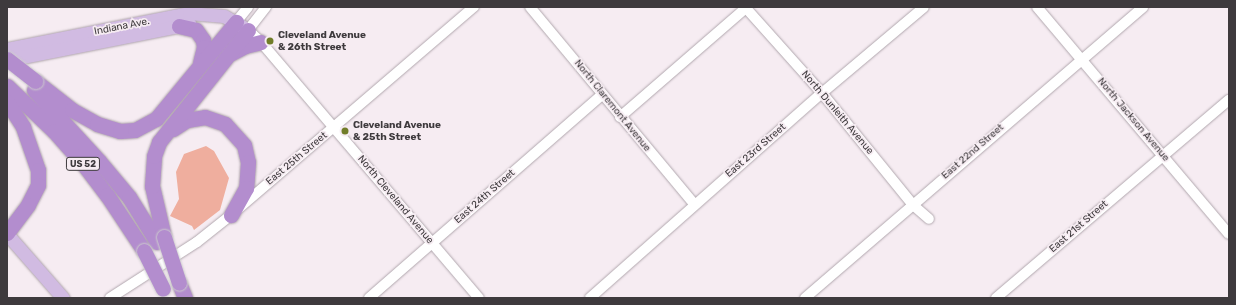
<!DOCTYPE html>
<html>
<head>
<meta charset="utf-8">
<style>
	body { margin:0 }
	#map { position:relative; width:1236px; height:305px; overflow:hidden; background:#f6ecf2; font-family:Rubik,sans-serif }
	div>[style] { position:absolute }
	.green>* { inset:0; background:#efae9e }
	.roads { filter:drop-shadow(0 0 1px #b1a7ae) drop-shadow(0 0 1px #b1a7ae) }
	.minor>* { height:10px; margin:-5px; padding:0 5px; transform-origin:5px; border-radius:5px; background:#fff }
	.major>* { height:13px; margin:-6.5px; padding:0 6.5px; transform-origin:6.5px; border-radius:6.5px; background:#d1bbe2 }
	.highway>* { height:15px; margin:-7.5px; padding:0 7.5px; transform-origin:7.5px; border-radius:7.5px; background:#b38dce }
	.bridges { filter:drop-shadow(0 0 1px #cdcccd) drop-shadow(0 0 1px #cdcccd) }
	.highway-bridge>* { height:15px; margin:-7.5px; padding:0 7.5px; transform-origin:7.5px; border-radius:7.5px; background:#b38dce }
	.dots>* { width:11px; height:11px; translate:-50% -50%; box-sizing:border-box; border:2px solid #f6ecf2; border-radius:50% }
	span { translate:-50% -50%; white-space:nowrap; text-align:center; line-height:1.15; -webkit-text-stroke:3.5px #f6ecf2; paint-order:stroke }
	.shield-label span { padding:1px 3px; background:#f6ecf2; border:1px solid; border-radius:3px; -webkit-text-stroke-width:0 }
	.shield-label { font-size:9px; color:#3e3a3d; font-weight:700 }
	.street-label { font-size:10px; color:#3e3a3d }
	.poi-label { font-size:10px; color:#3e3a3d; font-weight:700 }
	.left { translate:0 -50%; text-align:left }
	.frame { position:absolute; inset:0; border:8px solid #3e3a3d; pointer-events:none }
</style>
</head>
<body>
<div id="map">
	<div class="green">
		<i style="clip-path:polygon(206px 146px,214px 151px,229px 178px,220px 210px,194px 230px,192px 226px,170px 216px,179px 199px,176px 172px,184px 154px)"></i>
	</div>
	<div class="roads">
		<div class="minor">
			<i style="left:266px;top:7px;width:29px;rotate:128deg"></i>
			<i style="left:248px;top:30px;width:18px;rotate:43deg"></i>
			<i style="left:261px;top:42px;width:336px;rotate:49.6deg"></i>
			<i style="left:530px;top:7px;width:256px;rotate:50.2deg"></i>
			<i style="left:745px;top:7px;width:115px;rotate:48.2deg"></i>
			<i style="left:822px;top:93px;width:144px;rotate:50.9deg"></i>
			<i style="left:913px;top:205px;width:21px;rotate:41deg"></i>
			<i style="left:1037px;top:7px;width:297px;rotate:49.8deg"></i>
			<i style="left:236px;top:22px;width:19px;rotate:-51deg"></i>
			<i style="left:620px;top:117px;width:168px;rotate:-40.9deg"></i>
			<i style="left:110px;top:298px;width:103px;rotate:-32.8deg"></i>
			<i style="left:197px;top:242px;width:43px;rotate:-38.5deg"></i>
			<i style="left:231px;top:215px;width:320px;rotate:-40.6deg"></i>
			<i style="left:369px;top:298px;width:309px;rotate:-41.1deg"></i>
			<i style="left:590px;top:298px;width:310px;rotate:-41.5deg"></i>
			<i style="left:822px;top:93px;width:133px;rotate:-40.1deg"></i>
			<i style="left:805px;top:298px;width:446px;rotate:-40.7deg"></i>
			<i style="left:996px;top:298px;width:306px;rotate:-40.4deg"></i>
		</div>
		<div class="major">
			<i style="left:7px;top:49px;width:186px;rotate:-11.2deg"></i>
			<i style="left:189px;top:13px;width:35px;rotate:5deg"></i>
			<i style="left:224px;top:16px;width:22px;rotate:30deg"></i>
			<i style="left:7px;top:60px;width:186px;rotate:-11.2deg"></i>
			<i style="left:7px;top:234px;width:85px;rotate:48.8deg"></i>
		</div>
		<div class="highway">
			<i style="left:179px;top:26px;width:17px;rotate:13deg"></i>
			<i style="left:196px;top:30px;width:12px;rotate:55deg"></i>
			<i style="left:203px;top:40px;width:7px;rotate:82deg"></i>
			<i style="left:204px;top:47px;width:16px;rotate:104deg"></i>
			<i style="left:232px;top:53px;width:15px;rotate:-28deg"></i>
			<i style="left:245px;top:46px;width:16px;rotate:-14deg"></i>
			<i style="left:35px;top:81px;width:47px;rotate:38.1deg"></i>
			<i style="left:72px;top:110px;width:29px;rotate:29deg"></i>
			<i style="left:97px;top:124px;width:24px;rotate:17deg"></i>
			<i style="left:120px;top:131px;width:15px;rotate:-4deg"></i>
			<i style="left:135px;top:130px;width:24px;rotate:-28deg"></i>
			<i style="left:156px;top:119px;width:126px;rotate:-50.5deg"></i>
			<i style="left:7px;top:86px;width:65px;rotate:43.8deg"></i>
			<i style="left:54px;top:131px;width:45px;rotate:48.6deg"></i>
			<i style="left:84px;top:165px;width:38px;rotate:53deg"></i>
			<i style="left:107px;top:195px;width:67px;rotate:56.5deg"></i>
			<i style="left:34px;top:90px;width:96px;rotate:47.5deg"></i>
			<i style="left:99px;top:161px;width:47px;rotate:50.2deg"></i>
			<i style="left:129px;top:197px;width:53px;rotate:58.1deg"></i>
			<i style="left:7px;top:102px;width:30px;rotate:57deg"></i>
			<i style="left:23px;top:127px;width:46px;rotate:70.8deg"></i>
			<i style="left:38px;top:170px;width:15px;rotate:90deg"></i>
			<i style="left:38px;top:185px;width:22px;rotate:117deg"></i>
			<i style="left:28px;top:205px;width:35px;rotate:127deg"></i>
			<i style="left:173px;top:129px;width:17px;rotate:-33deg"></i>
			<i style="left:187px;top:120px;width:18px;rotate:-9deg"></i>
			<i style="left:205px;top:117px;width:21px;rotate:19deg"></i>
			<i style="left:225px;top:124px;width:28px;rotate:48deg"></i>
			<i style="left:244px;top:145px;width:17px;rotate:77deg"></i>
			<i style="left:248px;top:162px;width:26px;rotate:94deg"></i>
			<i style="left:246px;top:188px;width:31px;rotate:119deg"></i>
			<i style="left:164px;top:237px;width:52px;rotate:-103.2deg"></i>
			<i style="left:152px;top:186px;width:30px;rotate:-86deg"></i>
			<i style="left:154px;top:156px;width:15px;rotate:-70deg"></i>
			<i style="left:159px;top:142px;width:143px;rotate:-51.5deg"></i>
			<i style="left:179px;top:283px;width:16px;rotate:68deg"></i>
		</div>
	</div>
	<div class="bridges">
		<div class="highway-bridge">
			<i style="left:7px;top:59px;width:36px;rotate:38deg"></i>
			<i style="left:164px;top:237px;width:48px;rotate:71.9deg"></i>
			<i style="left:144px;top:251px;width:42px;rotate:63.4deg"></i>
		</div>
	</div>
	<div class="dots">
		<i style="left:270px;top:41px;background:#717d29"></i>
		<i style="left:345px;top:131px;background:#717d29"></i>
	</div>
	<div class="shield-label">
		<span style="left:83px;top:164px">US 52</span>
	</div>
	<div class="street-label">
		<span style="left:122px;top:27px;rotate:-11deg">Indiana Ave.</span>
		<span style="left:612px;top:106px;rotate:51deg">North Claremont Avenue</span>
		<span style="left:837px;top:113px;rotate:50deg">North Dunleith Avenue</span>
		<span style="left:1133px;top:120px;rotate:50deg">North Jackson Avenue</span>
		<span style="left:756px;top:151px;rotate:-41deg">East 23rd Street</span>
		<span style="left:973px;top:152px;rotate:-41deg">East 22nd Street</span>
		<span style="left:297px;top:159px;rotate:-40deg">East 25th Street</span>
		<span style="left:485px;top:197px;rotate:-41deg">East 24th Street</span>
		<span style="left:395px;top:200px;rotate:50deg">North Cleveland Avenue</span>
		<span style="left:1079px;top:227px;rotate:-41deg">East 21st Street</span>
	</div>
	<div class="poi-label">
		<span class="left" style="left:278px;top:41px">Cleveland Avenue<br>&amp; 26th Street</span>
		<span class="left" style="left:353px;top:131px">Cleveland Avenue<br>&amp; 25th Street</span>
	</div>
	<div class="frame"></div>
</div>
</body>
</html>
